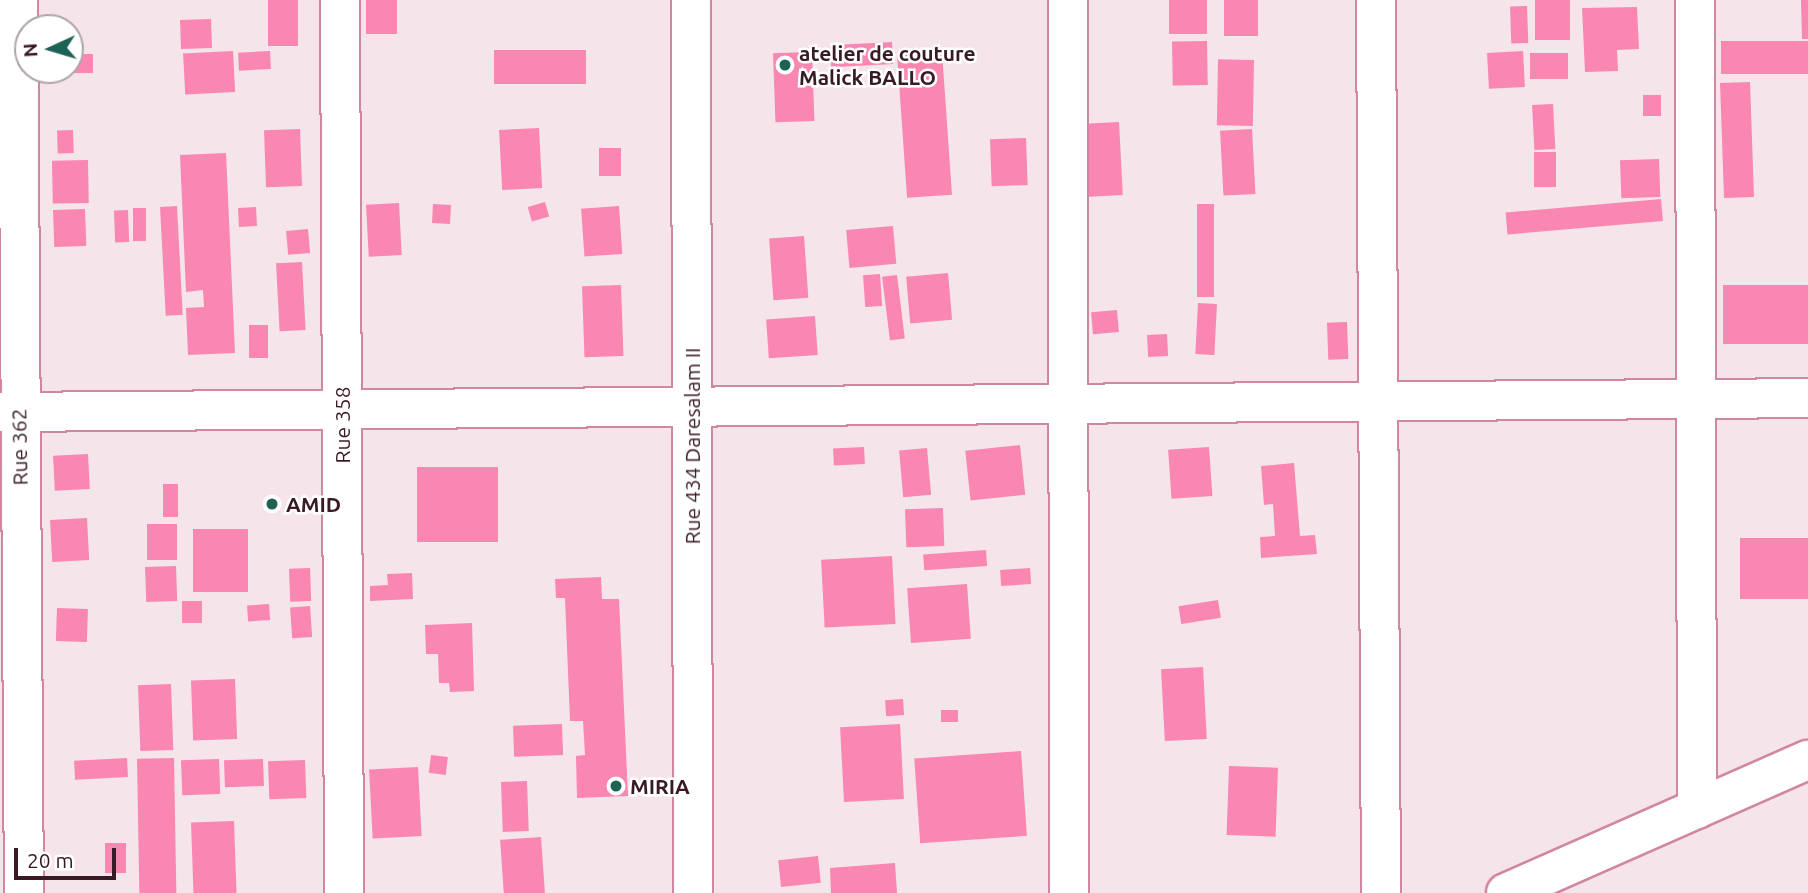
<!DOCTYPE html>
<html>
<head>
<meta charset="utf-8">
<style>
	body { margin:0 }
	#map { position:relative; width:1808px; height:893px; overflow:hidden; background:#f5e4e9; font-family:Ubuntu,sans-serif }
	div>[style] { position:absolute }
	.building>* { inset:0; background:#f987b2; transform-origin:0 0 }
	.roads { filter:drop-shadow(2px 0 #d187a1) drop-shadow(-2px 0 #d187a1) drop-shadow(0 2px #d187a1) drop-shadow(0 -2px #d187a1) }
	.minor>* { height:38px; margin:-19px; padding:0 19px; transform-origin:19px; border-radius:19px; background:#fff }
	.primary>* { height:38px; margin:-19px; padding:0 19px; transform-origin:19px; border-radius:19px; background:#fff }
	.dots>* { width:19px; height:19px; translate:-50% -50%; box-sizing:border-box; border:4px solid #fff; border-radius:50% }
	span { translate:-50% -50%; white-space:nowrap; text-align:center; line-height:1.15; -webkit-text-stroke:5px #fff; paint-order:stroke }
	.poi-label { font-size:21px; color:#371a25; font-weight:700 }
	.left { translate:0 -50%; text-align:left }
	.street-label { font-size:21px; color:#371a25 }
	.north { position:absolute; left:14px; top:14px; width:70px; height:70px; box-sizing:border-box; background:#fff; border:2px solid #afa3a8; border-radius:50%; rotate:266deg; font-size:19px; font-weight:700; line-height:28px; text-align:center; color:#371a25 }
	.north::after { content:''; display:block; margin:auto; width:24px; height:32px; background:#1d6254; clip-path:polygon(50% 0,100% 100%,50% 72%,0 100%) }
	.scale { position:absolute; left:14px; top:848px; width:102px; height:32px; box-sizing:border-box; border:4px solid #371a25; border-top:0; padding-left:9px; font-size:21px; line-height:24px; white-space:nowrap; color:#371a25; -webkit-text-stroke:5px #fff; paint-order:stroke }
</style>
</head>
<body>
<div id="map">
	<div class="building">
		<i style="left:268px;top:0;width:30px;height:46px"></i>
		<i style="left:366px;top:0;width:31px;height:34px"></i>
		<i style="left:1169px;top:0;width:38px;height:34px"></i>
		<i style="left:1224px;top:0;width:34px;height:36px"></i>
		<i style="left:1535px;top:0;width:35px;height:40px"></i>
		<i style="clip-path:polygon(1801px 0,1808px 0,1808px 39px,1802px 39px)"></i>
		<i style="left:1527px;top:6px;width:37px;height:17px;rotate:88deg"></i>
		<i style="clip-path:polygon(1637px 7px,1639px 49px,1617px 50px,1618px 71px,1585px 72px,1582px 8px)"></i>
		<i style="left:211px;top:19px;width:29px;height:31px;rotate:88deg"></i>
		<i style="left:1207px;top:41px;width:44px;height:35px;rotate:89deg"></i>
		<i style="left:1808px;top:41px;width:33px;height:87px;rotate:90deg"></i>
		<i style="left:892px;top:42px;width:22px;height:62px;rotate:87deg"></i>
		<i style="left:494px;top:50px;width:92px;height:34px"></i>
		<i style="left:233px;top:51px;width:41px;height:50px;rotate:87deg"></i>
		<i style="left:270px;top:51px;width:18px;height:32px;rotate:87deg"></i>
		<i style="left:1523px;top:51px;width:36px;height:36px;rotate:87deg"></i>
		<i style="left:812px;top:52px;width:69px;height:39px;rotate:88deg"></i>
		<i style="left:942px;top:52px;width:143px;height:45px;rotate:86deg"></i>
		<i style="left:1568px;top:53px;width:26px;height:38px;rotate:90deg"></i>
		<i style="left:70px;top:54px;width:23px;height:19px"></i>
		<i style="left:1254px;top:60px;width:66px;height:36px;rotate:91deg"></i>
		<i style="left:1750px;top:82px;width:115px;height:30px;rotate:88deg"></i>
		<i style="left:1643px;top:95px;width:18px;height:21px"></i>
		<i style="left:1553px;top:104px;width:45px;height:21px;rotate:87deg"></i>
		<i style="left:1119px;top:122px;width:73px;height:34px;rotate:87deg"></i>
		<i style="left:539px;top:128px;width:60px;height:40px;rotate:87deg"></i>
		<i style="left:300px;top:129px;width:57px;height:36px;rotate:88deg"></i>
		<i style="left:1252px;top:129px;width:65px;height:32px;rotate:87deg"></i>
		<i style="left:73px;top:130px;width:23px;height:16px;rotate:88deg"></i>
		<i style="left:1026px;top:138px;width:47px;height:36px;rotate:88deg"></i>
		<i style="left:599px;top:148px;width:22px;height:28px"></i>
		<i style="left:1556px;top:152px;width:35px;height:22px;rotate:90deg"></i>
		<i style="clip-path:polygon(226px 153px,235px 353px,188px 355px,186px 308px,204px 307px,203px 290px,186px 292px,180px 155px)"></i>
		<i style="left:1659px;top:159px;width:38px;height:39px;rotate:88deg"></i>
		<i style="left:88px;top:160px;width:43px;height:36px;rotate:89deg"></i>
		<i style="left:1661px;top:199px;width:22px;height:156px;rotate:85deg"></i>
		<i style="left:545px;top:202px;width:15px;height:18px;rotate:74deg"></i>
		<i style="left:399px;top:203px;width:52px;height:33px;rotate:87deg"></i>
		<i style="left:433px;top:204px;width:18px;height:19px;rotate:3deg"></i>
		<i style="left:1197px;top:204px;width:17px;height:93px"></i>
		<i style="left:177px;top:206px;width:109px;height:17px;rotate:87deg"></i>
		<i style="left:619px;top:206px;width:48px;height:38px;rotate:86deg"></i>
		<i style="left:256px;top:207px;width:19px;height:18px;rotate:87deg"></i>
		<i style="left:133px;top:208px;width:13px;height:33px"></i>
		<i style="left:85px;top:209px;width:37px;height:32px;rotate:88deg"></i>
		<i style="left:128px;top:210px;width:32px;height:14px;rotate:88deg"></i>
		<i style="left:893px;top:226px;width:38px;height:47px;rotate:85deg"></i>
		<i style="left:308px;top:229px;width:24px;height:22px;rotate:85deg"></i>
		<i style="left:804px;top:236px;width:62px;height:35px;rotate:86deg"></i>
		<i style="left:302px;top:262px;width:68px;height:26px;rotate:87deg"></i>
		<i style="left:948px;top:273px;width:47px;height:42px;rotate:85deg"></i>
		<i style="left:880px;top:274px;width:32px;height:17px;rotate:86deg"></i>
		<i style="left:897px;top:275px;width:64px;height:15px;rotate:83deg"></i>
		<i style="left:621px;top:285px;width:71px;height:39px;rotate:88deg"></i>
		<i style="left:1808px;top:285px;width:59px;height:85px;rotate:90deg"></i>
		<i style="left:1198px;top:303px;width:19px;height:51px;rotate:3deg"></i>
		<i style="left:1117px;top:310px;width:22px;height:26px;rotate:85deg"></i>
		<i style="left:815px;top:316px;width:39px;height:49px;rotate:86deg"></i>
		<i style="left:1347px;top:322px;width:37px;height:20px;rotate:88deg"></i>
		<i style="left:249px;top:325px;width:19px;height:33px"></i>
		<i style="left:1167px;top:334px;width:22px;height:20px;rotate:87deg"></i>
		<i style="left:1020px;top:445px;width:50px;height:55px;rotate:84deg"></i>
		<i style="left:864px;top:447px;width:17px;height:31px;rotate:87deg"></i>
		<i style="left:1209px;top:447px;width:49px;height:41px;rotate:86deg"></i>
		<i style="left:927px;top:448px;width:47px;height:28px;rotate:85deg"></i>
		<i style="left:88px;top:454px;width:35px;height:35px;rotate:87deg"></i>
		<i style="clip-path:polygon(1294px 463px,1300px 536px,1315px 535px,1317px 554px,1261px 558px,1260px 537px,1275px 536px,1273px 504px,1264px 505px,1261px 466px)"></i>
		<i style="left:417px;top:467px;width:81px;height:75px"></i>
		<i style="left:178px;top:484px;width:33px;height:15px;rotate:90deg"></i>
		<i style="left:943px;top:508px;width:38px;height:38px;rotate:88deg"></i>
		<i style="left:87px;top:518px;width:42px;height:37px;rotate:87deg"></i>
		<i style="left:147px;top:524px;width:30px;height:36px"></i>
		<i style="left:193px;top:529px;width:55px;height:63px"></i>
		<i style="left:1808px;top:538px;width:61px;height:68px;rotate:90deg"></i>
		<i style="left:986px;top:550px;width:16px;height:63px;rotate:86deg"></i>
		<i style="left:892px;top:556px;width:68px;height:71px;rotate:87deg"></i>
		<i style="left:176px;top:566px;width:35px;height:31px;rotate:88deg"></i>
		<i style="left:310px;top:568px;width:33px;height:21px;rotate:88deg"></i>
		<i style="left:1030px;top:568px;width:16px;height:30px;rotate:86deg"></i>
		<i style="clip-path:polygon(412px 573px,413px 599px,370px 601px,370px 586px,388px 585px,387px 574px)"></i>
		<i style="clip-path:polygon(601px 577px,602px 599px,619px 599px,628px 796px,577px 798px,576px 756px,585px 755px,583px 721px,570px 721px,565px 598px,556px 598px,555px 579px)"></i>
		<i style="left:967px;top:584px;width:55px;height:60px;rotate:86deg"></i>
		<i style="left:1218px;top:600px;width:18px;height:40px;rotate:81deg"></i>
		<i style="left:202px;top:601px;width:22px;height:20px;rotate:90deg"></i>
		<i style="left:269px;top:604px;width:16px;height:22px;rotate:86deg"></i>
		<i style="left:310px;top:606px;width:31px;height:20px;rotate:86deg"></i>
		<i style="left:57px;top:608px;width:31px;height:33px;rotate:2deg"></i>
		<i style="clip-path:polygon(472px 623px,474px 691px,450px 692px,449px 683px,439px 683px,438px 654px,426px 654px,425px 625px)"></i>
		<i style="left:1203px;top:667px;width:72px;height:42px;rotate:87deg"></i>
		<i style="left:235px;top:679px;width:60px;height:44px;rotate:88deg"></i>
		<i style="left:171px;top:684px;width:66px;height:33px;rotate:88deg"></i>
		<i style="left:903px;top:699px;width:16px;height:18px;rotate:86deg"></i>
		<i style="left:958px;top:710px;width:12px;height:17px;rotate:90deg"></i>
		<i style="left:562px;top:724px;width:31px;height:49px;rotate:88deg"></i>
		<i style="left:900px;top:724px;width:75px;height:60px;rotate:87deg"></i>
		<i style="left:1021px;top:751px;width:85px;height:107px;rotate:86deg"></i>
		<i style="left:431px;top:755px;width:17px;height:18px;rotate:7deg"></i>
		<i style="left:127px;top:758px;width:19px;height:53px;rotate:87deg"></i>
		<i style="left:174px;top:758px;width:135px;height:37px;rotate:89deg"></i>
		<i style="left:219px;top:759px;width:35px;height:38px;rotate:88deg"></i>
		<i style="left:263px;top:759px;width:27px;height:39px;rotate:88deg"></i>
		<i style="left:305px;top:760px;width:38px;height:37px;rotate:88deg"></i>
		<i style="left:1229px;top:766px;width:49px;height:69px;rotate:2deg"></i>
		<i style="left:418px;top:767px;width:69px;height:49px;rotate:87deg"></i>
		<i style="left:527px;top:781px;width:50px;height:26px;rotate:88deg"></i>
		<i style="left:234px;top:821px;width:72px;height:43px;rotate:88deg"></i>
		<i style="left:541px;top:837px;width:56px;height:41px;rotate:86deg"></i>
		<i style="left:105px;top:843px;width:21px;height:30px"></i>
		<i style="left:818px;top:856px;width:27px;height:40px;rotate:84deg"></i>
		<i style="clip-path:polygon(895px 863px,897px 893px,831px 893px,830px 868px)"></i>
	</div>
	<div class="roads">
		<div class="minor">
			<i style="left:18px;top:0;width:893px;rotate:89.62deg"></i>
			<i style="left:340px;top:0;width:893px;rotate:89.74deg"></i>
			<i style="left:691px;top:0;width:893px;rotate:89.87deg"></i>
			<i style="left:1068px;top:0;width:893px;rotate:89.94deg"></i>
			<i style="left:1376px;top:0;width:893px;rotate:89.68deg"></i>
			<i style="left:1695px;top:0;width:809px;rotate:89.86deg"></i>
			<i style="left:0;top:412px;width:1808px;rotate:-0.44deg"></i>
		</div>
		<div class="primary">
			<i style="left:1506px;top:893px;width:330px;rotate:-23.8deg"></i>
		</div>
	</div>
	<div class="dots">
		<i style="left:785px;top:65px;background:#1d6254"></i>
		<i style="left:272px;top:504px;background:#1d6254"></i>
		<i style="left:616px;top:786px;background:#1d6254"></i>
	</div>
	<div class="poi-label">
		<span class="left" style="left:799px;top:65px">atelier de couture<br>Malick BALLO</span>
		<span class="left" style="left:286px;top:504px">AMID</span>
		<span class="left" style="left:630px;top:786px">MIRIA</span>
	</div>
	<div class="street-label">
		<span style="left:342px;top:425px;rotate:-90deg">Rue 358</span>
		<span style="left:692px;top:446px;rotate:-90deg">Rue 434 Daresalam II</span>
		<span style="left:19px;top:447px;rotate:-91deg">Rue 362</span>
	</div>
	<div class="north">N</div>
	<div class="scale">20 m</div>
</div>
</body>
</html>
